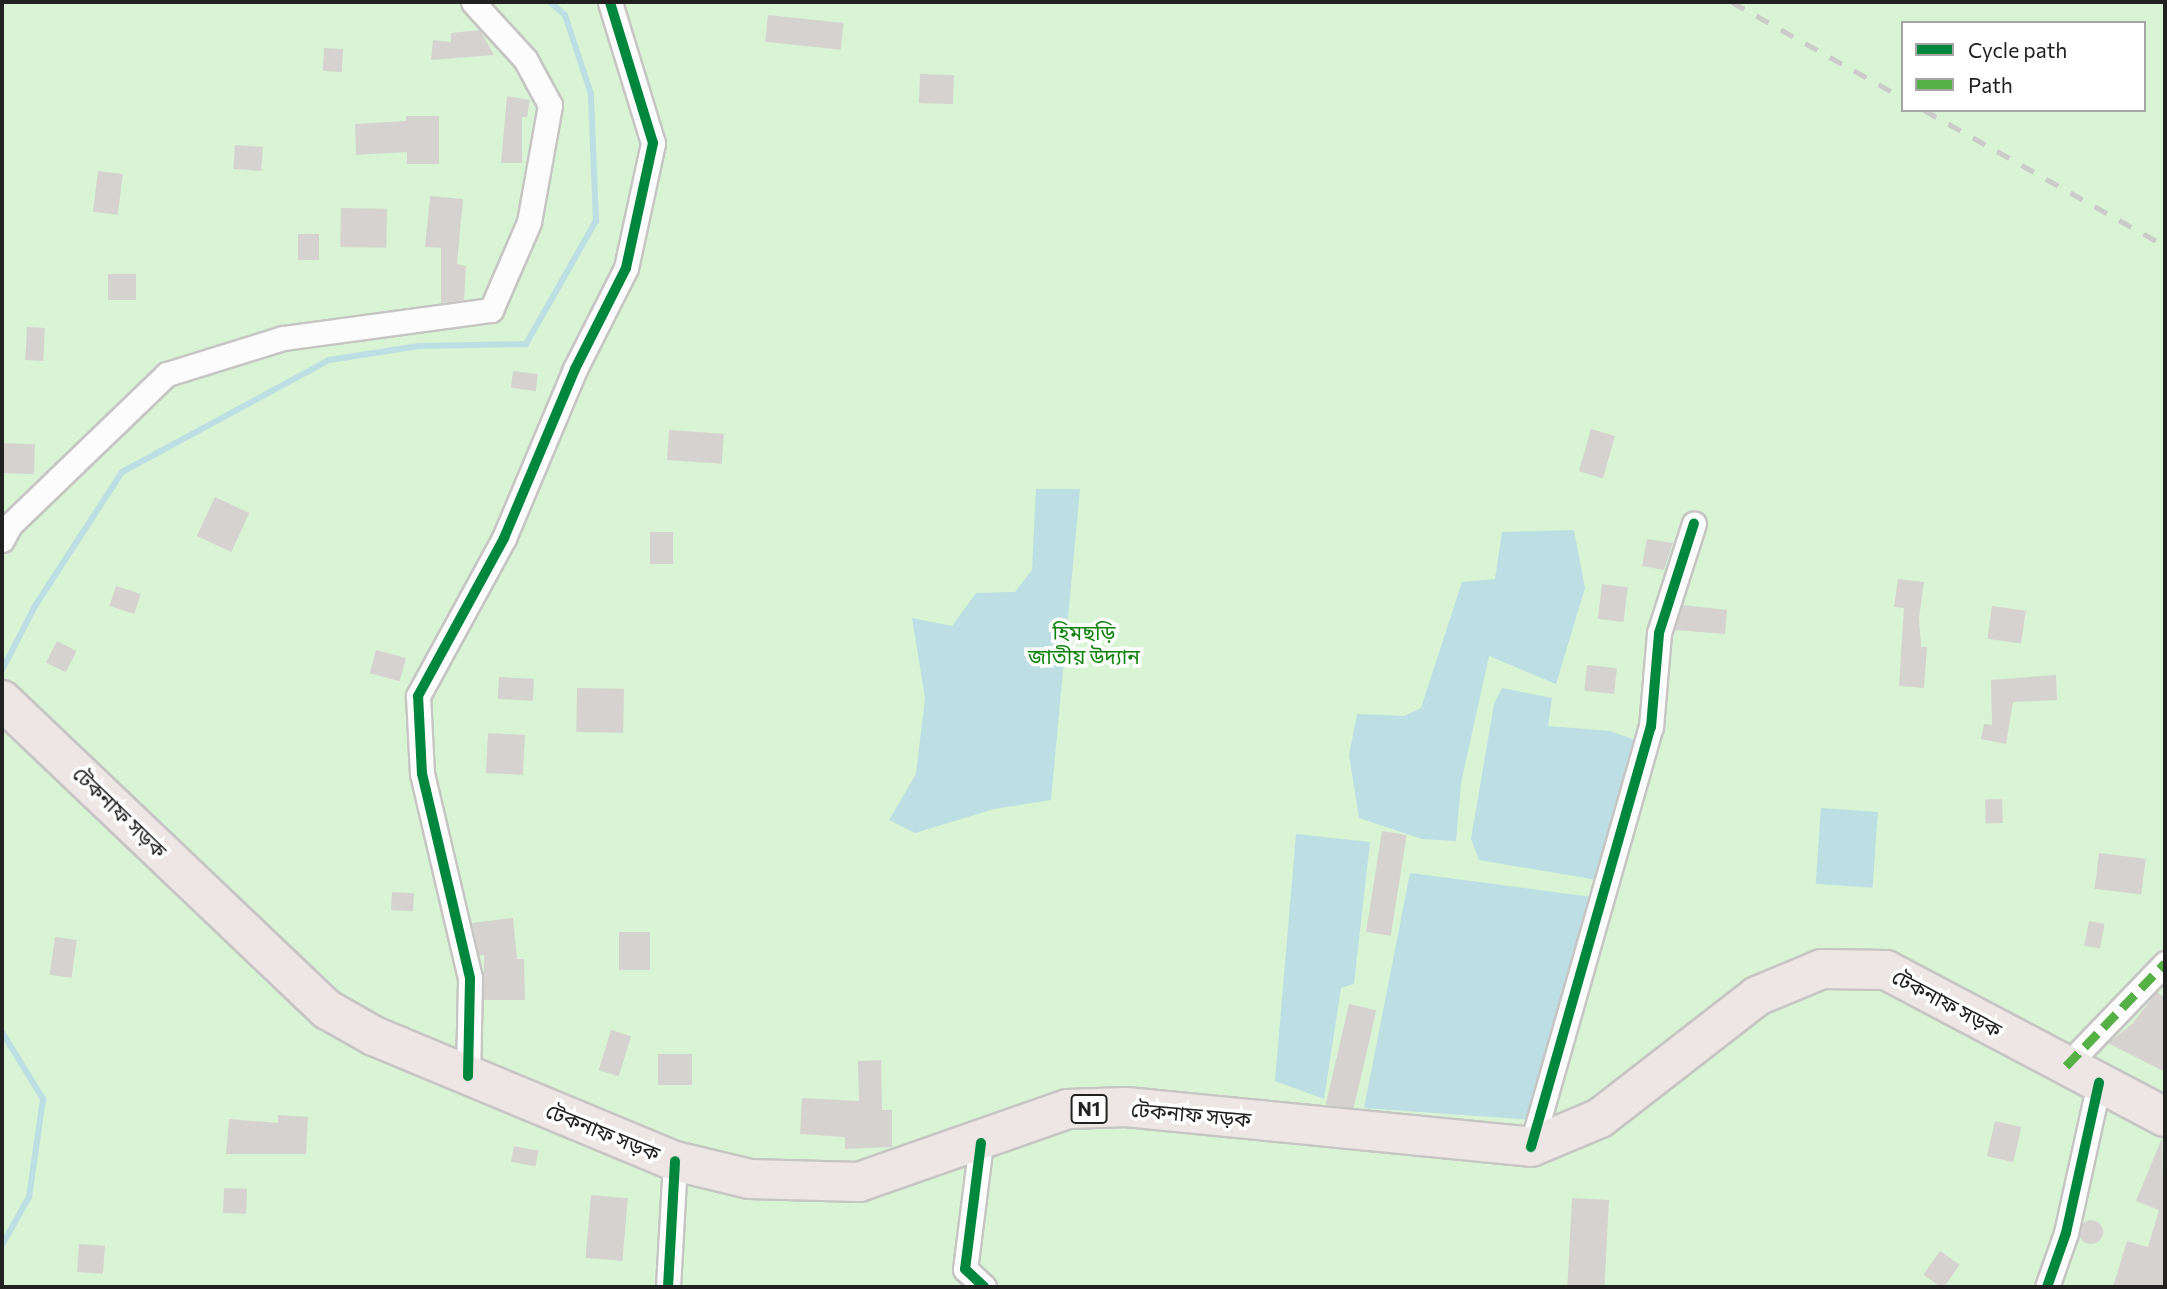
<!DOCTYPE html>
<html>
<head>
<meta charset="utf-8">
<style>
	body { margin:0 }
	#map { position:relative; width:2167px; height:1289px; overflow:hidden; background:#efece9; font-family:Commissioner,"Noto Sans Bengali",sans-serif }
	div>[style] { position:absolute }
	.park>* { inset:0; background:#d8f4d5 }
	.water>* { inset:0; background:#bddee2; transform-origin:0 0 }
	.stream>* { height:6px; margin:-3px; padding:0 3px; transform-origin:3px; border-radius:3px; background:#bddee2 }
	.building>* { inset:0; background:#d6d2d0; transform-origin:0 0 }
	.round { border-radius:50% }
	.roads { filter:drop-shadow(2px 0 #c6c5c4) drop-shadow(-2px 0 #c6c5c4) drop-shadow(0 2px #c6c5c4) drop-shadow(0 -2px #c6c5c4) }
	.minor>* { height:23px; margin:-11.5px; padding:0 11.5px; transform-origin:11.5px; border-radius:11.5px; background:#fdfcfc }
	.trunk>* { height:38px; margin:-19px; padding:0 19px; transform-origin:19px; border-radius:19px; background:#eee6e4 }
	.rail>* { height:5px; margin-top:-2.5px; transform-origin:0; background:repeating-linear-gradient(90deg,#cbcbca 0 14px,transparent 0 28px) }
	.quiet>* { height:9px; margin-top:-4.5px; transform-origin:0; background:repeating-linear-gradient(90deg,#55b145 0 18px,transparent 0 27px) }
	.cycleway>* { height:10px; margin:-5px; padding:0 5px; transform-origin:5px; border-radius:5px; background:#00873e }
	span { translate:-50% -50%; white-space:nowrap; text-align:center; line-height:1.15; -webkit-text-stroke:7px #fff; paint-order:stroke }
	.shield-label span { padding:2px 5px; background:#fff; border:2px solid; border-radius:5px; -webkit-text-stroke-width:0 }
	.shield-label { font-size:19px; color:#212121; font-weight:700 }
	.park-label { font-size:21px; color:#0d830b }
	.street-label { font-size:21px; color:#212121 }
	.frame { position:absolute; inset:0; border:4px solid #212121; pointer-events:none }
	.legend { position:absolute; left:1901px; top:21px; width:245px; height:91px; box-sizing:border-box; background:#fff; border:2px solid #a6a6a6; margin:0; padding:9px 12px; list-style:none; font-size:21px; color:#212121 }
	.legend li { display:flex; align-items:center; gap:14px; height:35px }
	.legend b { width:35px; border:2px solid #a6a6a6 }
</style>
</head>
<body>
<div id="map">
	<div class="park">
		<i style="clip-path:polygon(evenodd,2px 2px,2165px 2px,2165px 1287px,2px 1287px,2px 2px,1903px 23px,2144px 23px,2144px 110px,1903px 110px,1903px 23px)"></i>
	</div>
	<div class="water">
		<i style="clip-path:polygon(1036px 489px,1080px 489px,1051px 800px,994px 809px,915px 833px,889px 820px,916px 774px,925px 698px,912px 618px,952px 626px,976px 593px,1015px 592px,1032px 570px)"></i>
		<i style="clip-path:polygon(1574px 530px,1585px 588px,1556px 684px,1489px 656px,1461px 783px,1456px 841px,1422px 839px,1359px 818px,1349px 755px,1357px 714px,1404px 716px,1421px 708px,1462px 582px,1495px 579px,1502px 532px)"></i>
		<i style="clip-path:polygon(1502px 688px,1552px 698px,1548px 726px,1610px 731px,1635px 740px,1603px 881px,1479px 860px,1471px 839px,1494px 704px)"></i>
		<i style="left:1821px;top:808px;width:57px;height:76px;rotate:4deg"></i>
		<i style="clip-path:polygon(1296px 834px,1370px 842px,1354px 984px,1341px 988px,1324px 1099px,1275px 1081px)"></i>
		<i style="clip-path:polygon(1410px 873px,1592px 897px,1533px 1120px,1364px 1108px)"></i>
	</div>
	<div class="stream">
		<i style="left:2px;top:670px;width:72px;rotate:-62.7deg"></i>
		<i style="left:35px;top:606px;width:160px;rotate:-57deg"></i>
		<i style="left:122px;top:472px;width:235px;rotate:-28.4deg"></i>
		<i style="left:329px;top:360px;width:91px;rotate:-8.8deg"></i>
		<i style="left:419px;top:346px;width:107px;rotate:-1.1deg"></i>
		<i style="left:526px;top:344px;width:142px;rotate:-60.4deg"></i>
		<i style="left:596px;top:221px;width:127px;rotate:-92.3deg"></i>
		<i style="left:591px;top:94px;width:83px;rotate:-108.2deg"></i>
		<i style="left:565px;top:15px;width:20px;rotate:-139deg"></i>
		<i style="left:2px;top:1032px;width:79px;rotate:58.5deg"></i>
		<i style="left:43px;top:1099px;width:99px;rotate:98.1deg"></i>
		<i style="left:29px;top:1197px;width:55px;rotate:119.4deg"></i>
	</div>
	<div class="building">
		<i style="left:768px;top:15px;width:76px;height:27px;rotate:6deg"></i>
		<i style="clip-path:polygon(480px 30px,494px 55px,431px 60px,433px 40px,451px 42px,451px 33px)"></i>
		<i style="left:324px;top:48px;width:19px;height:23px;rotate:3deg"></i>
		<i style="left:920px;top:74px;width:34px;height:29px;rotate:2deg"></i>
		<i style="clip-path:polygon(507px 96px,530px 100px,527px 117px,522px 117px,522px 163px,501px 163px)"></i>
		<i style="clip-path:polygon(406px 116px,439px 116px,439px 164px,407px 164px,407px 152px,356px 155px,355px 124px,406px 121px)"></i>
		<i style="left:235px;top:145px;width:28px;height:24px;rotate:4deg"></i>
		<i style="left:98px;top:171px;width:25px;height:41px;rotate:7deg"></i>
		<i style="clip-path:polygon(430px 196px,463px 199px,457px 264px,466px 266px,464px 300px,441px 303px,441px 248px,425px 247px)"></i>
		<i style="left:341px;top:208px;width:46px;height:39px;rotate:1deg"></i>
		<i style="left:298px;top:234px;width:21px;height:26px"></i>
		<i style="left:108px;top:274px;width:28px;height:26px"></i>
		<i style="left:27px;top:327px;width:18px;height:33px;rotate:3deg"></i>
		<i style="left:513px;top:371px;width:25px;height:17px;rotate:7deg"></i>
		<i style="left:1591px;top:429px;width:25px;height:44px;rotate:16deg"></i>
		<i style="left:669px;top:430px;width:55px;height:30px;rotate:4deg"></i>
		<i style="left:2px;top:443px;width:33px;height:30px;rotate:2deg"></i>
		<i style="left:215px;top:497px;width:38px;height:43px;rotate:25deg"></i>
		<i style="left:650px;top:532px;width:23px;height:32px"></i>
		<i style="clip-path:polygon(1647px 539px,1673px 543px,1664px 570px,1642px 566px)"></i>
		<i style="clip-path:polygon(1898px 579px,1924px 582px,1919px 618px,1921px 647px,1927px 647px,1924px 688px,1899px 686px,1904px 608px,1894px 607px)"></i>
		<i style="left:1602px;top:584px;width:26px;height:35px;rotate:7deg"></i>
		<i style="left:116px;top:586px;width:26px;height:21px;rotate:18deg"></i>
		<i style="clip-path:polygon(1683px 605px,1727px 610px,1725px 634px,1675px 630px)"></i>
		<i style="left:1992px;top:606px;width:34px;height:33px;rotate:8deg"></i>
		<i style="left:57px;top:641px;width:22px;height:24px;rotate:27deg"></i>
		<i style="left:376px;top:650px;width:31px;height:24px;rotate:15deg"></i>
		<i style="left:1587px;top:665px;width:30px;height:26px;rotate:6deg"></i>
		<i style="clip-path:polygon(2056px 675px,2057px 700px,2013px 702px,2006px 744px,1981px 739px,1984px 724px,1992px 725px,1991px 680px)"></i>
		<i style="left:499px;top:677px;width:35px;height:22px;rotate:3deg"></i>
		<i style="left:577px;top:688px;width:47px;height:44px;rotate:1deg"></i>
		<i style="left:488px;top:733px;width:37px;height:40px;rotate:3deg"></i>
		<i style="left:2002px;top:799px;width:24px;height:17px;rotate:88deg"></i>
		<i style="left:1382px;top:831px;width:25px;height:102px;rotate:9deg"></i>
		<i style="left:2099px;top:853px;width:47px;height:36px;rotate:7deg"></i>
		<i style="left:392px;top:892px;width:22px;height:18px;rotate:3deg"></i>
		<i style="clip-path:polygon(513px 918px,517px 959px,524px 959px,525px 1000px,484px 1000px,484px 955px,479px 955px,472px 923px)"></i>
		<i style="left:2089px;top:921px;width:16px;height:25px;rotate:11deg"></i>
		<i style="left:619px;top:932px;width:31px;height:38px"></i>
		<i style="left:55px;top:937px;width:22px;height:38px;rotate:8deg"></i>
		<i style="clip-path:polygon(2157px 992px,2165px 998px,2165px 1072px,2108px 1043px,2132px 1024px)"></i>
		<i style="left:1349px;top:1004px;width:28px;height:103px;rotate:13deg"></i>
		<i style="left:611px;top:1030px;width:21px;height:42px;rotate:17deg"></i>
		<i style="left:658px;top:1054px;width:34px;height:31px"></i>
		<i style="clip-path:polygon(881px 1060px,882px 1110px,892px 1110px,892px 1147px,845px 1149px,845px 1137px,800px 1134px,802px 1098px,859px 1101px,858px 1061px)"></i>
		<i style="clip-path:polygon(278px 1115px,308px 1117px,306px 1154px,226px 1154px,229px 1119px,278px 1123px)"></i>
		<i style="left:1995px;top:1121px;width:27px;height:36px;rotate:13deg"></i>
		<i style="clip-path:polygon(2162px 1138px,2165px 1287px,2113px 1287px,2127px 1241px,2148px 1247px,2159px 1210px,2136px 1201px)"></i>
		<i style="left:514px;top:1146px;width:25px;height:16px;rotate:11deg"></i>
		<i style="left:224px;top:1188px;width:23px;height:25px;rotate:2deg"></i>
		<i style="left:591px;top:1195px;width:37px;height:63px;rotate:5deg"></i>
		<i style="left:1572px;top:1198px;width:37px;height:89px;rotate:3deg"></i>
		<i class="round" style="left:2079px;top:1220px;width:24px;height:24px"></i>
		<i style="left:79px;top:1244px;width:26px;height:28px;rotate:4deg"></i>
		<i style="left:1940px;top:1251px;width:24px;height:29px;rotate:35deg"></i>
	</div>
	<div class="roads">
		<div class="minor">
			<i style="left:2px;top:540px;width:17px;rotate:-62deg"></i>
			<i style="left:10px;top:525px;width:218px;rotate:-43.9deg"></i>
			<i style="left:167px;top:374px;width:121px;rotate:-17.2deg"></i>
			<i style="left:283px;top:338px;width:210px;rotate:-7.7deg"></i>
			<i style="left:491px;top:310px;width:96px;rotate:-66.6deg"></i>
			<i style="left:529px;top:222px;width:119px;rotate:-79.8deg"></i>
			<i style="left:550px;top:105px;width:52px;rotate:-118.5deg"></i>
			<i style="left:525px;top:59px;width:77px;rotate:-132.4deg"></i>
			<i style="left:2066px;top:1066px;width:143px;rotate:-46.1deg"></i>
			<i style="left:468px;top:1076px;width:98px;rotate:-88.8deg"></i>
			<i style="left:470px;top:978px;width:210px;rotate:-103.2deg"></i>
			<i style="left:422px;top:774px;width:78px;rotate:-92.9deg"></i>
			<i style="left:418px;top:696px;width:180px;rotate:-61.4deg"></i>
			<i style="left:504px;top:538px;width:183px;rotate:-67.2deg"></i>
			<i style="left:575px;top:369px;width:113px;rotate:-63.2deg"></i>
			<i style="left:626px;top:268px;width:128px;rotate:-77.8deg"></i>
			<i style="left:653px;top:143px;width:147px;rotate:-107deg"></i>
			<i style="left:981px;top:1143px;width:127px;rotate:97.2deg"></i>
			<i style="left:965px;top:1269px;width:26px;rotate:43deg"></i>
			<i style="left:1531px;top:1147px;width:437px;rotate:-74.1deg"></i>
			<i style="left:1651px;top:727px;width:94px;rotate:-85.1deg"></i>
			<i style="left:1659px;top:633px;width:115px;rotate:-72.3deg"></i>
			<i style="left:668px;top:1287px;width:126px;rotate:-86.8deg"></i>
			<i style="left:2047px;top:1287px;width:57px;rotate:-70.6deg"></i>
			<i style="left:2066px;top:1233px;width:154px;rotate:-77.6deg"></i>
		</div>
		<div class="trunk">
			<i style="left:2px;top:700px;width:450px;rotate:43.6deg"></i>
			<i style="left:328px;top:1010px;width:53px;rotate:29.5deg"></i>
			<i style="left:374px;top:1036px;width:326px;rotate:22.6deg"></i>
			<i style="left:675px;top:1161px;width:77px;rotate:13.5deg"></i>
			<i style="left:750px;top:1179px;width:109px;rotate:1.6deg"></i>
			<i style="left:859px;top:1182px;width:221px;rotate:-19.3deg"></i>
			<i style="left:1068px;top:1109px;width:58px;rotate:-2deg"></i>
			<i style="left:1126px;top:1107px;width:407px;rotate:5.6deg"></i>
			<i style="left:1531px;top:1147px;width:75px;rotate:-22.8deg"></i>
			<i style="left:1600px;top:1118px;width:199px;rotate:-37.8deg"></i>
			<i style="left:1757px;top:996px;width:70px;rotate:-22.6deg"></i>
			<i style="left:1822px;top:969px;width:64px;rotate:0.9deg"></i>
			<i style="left:1886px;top:970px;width:315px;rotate:27.8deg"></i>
		</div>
	</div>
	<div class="rail">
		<i style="left:1732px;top:2px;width:196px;rotate:29.3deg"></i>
		<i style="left:1924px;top:110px;width:277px;rotate:29.4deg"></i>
	</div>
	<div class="quiet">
		<i style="left:2066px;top:1066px;width:143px;rotate:-46.1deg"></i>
	</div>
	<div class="cycleway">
		<i style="left:468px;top:1076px;width:98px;rotate:-88.8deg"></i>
		<i style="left:470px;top:978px;width:210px;rotate:-103.2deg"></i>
		<i style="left:422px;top:774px;width:78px;rotate:-92.9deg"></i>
		<i style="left:418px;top:696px;width:180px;rotate:-61.4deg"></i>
		<i style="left:504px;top:538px;width:183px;rotate:-67.2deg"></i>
		<i style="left:575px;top:369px;width:113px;rotate:-63.2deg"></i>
		<i style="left:626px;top:268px;width:128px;rotate:-77.8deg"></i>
		<i style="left:653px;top:143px;width:147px;rotate:-107deg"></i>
		<i style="left:981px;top:1143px;width:127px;rotate:97.2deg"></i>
		<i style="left:965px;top:1269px;width:26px;rotate:43deg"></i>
		<i style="left:1531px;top:1147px;width:437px;rotate:-74.1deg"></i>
		<i style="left:1651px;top:727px;width:94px;rotate:-85.1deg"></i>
		<i style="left:1659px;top:633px;width:115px;rotate:-72.3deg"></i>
		<i style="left:668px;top:1287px;width:126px;rotate:-86.8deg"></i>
		<i style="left:2047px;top:1287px;width:57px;rotate:-70.6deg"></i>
		<i style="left:2066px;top:1233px;width:154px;rotate:-77.6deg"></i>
	</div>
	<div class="shield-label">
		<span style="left:1089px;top:1109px">N1</span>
	</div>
	<div class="park-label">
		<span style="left:1084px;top:644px">হিমছড়ি<br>জাতীয় উদ্যান</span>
	</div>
	<div class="street-label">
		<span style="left:120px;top:812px;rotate:44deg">টেকনাফ সড়ক</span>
		<span style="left:1947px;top:1003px;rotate:28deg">টেকনাফ সড়ক</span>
		<span style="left:1191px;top:1114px;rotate:5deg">টেকনাফ সড়ক</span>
		<span style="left:603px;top:1132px;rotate:22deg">টেকনাফ সড়ক</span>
	</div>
	<div class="frame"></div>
	<ul class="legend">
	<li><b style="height:9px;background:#00873e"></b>Cycle path</li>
	<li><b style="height:9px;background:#55b145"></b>Path</li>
	</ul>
</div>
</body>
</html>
